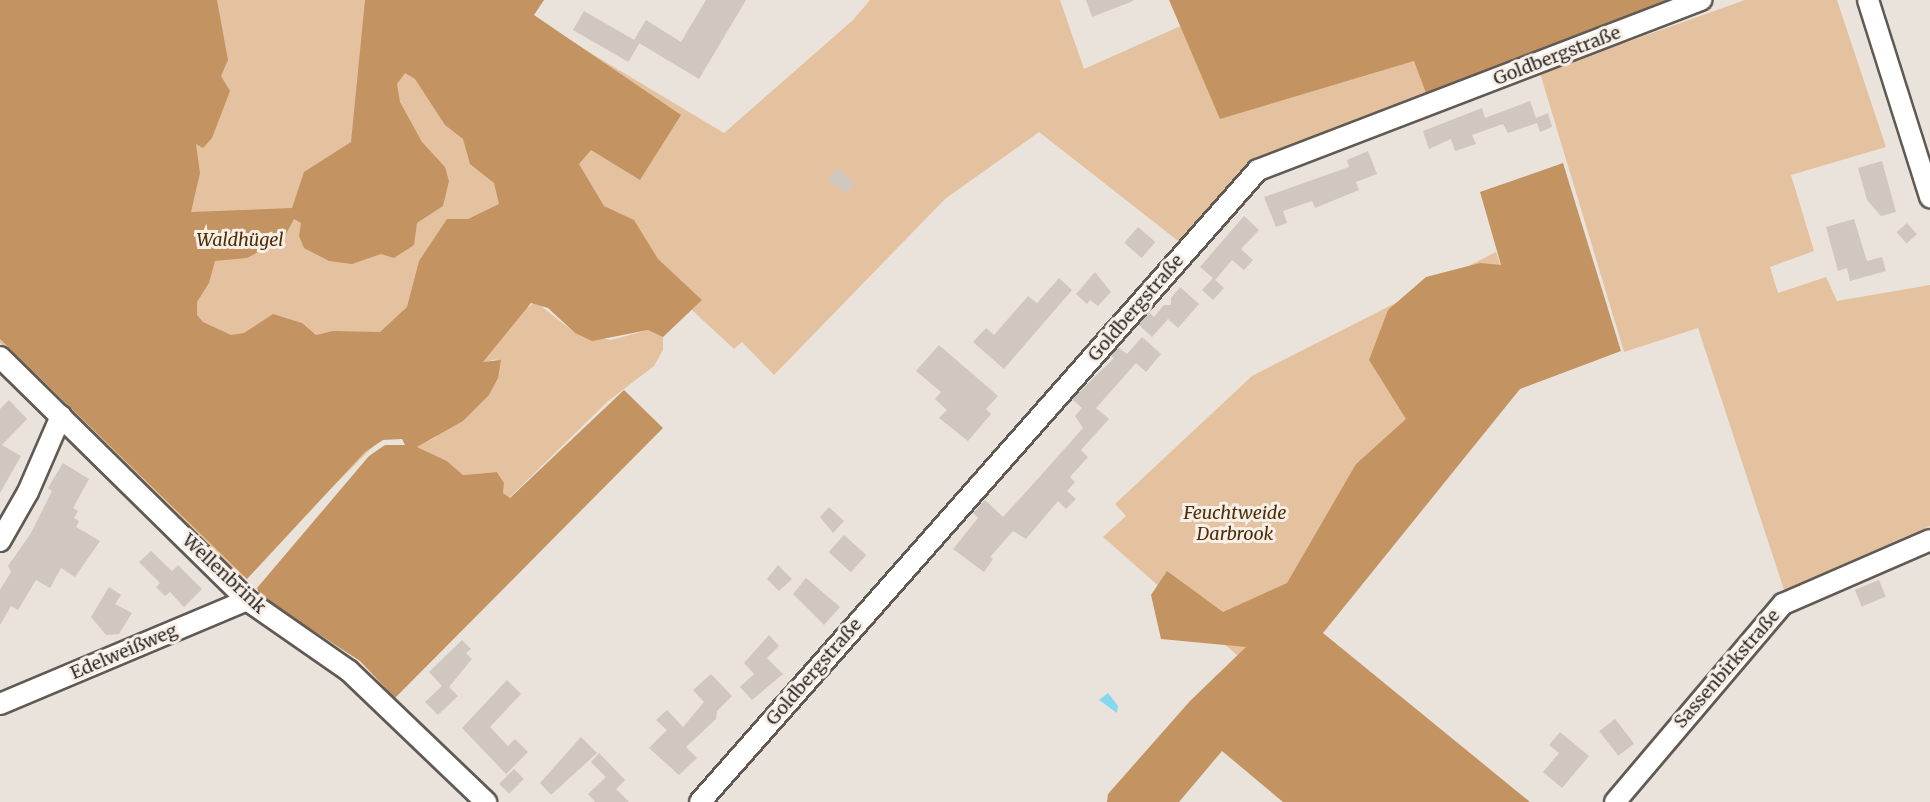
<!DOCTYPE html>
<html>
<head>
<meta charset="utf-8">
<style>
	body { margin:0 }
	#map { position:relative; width:1930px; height:802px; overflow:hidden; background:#eae3db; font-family:Merriweather,serif }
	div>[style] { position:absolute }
	.green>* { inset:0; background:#e5c29f }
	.forest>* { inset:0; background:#c39462 }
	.water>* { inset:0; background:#86d8ef }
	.building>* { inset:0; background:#cfc7c0; transform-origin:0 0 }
	.roads { filter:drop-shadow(2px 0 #615a53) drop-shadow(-2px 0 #615a53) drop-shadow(0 2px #615a53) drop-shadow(0 -2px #615a53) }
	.minor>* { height:20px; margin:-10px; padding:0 10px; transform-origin:10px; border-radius:10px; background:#fff }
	span { translate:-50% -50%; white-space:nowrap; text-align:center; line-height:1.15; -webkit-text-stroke:6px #f8f0e8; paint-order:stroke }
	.street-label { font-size:18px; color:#2e2b28 }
	.park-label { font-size:18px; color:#4e2e04; font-style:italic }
</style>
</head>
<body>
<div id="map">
	<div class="green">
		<i style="clip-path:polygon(0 0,502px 0,724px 133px,853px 20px,870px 0,1060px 0,1084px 69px,1239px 0,1686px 0,1250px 162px,1182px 244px,1039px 132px,945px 199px,774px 375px,742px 342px,734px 349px,598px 223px,242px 577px,0 343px)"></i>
		<i style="clip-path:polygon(1745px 0,1837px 0,1886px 147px,1791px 175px,1814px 251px,1770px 267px,1778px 293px,1826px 277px,1837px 301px,1930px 285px,1930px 526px,1784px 590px,1698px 328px,1624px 352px,1540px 73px)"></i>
		<i style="clip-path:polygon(1496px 252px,1521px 327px,1426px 454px,1246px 663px,1103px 537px,1126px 516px,1115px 504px,1252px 376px)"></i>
		<i style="clip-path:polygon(536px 302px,575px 333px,611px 340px,648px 330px,657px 331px,663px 337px,663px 350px,654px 366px,607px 402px,509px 498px,503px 493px,504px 483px,497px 472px,463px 475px,447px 461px,416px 447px,436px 437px,497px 359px,482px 363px,492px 348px,520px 312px)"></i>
	</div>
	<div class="forest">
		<i style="clip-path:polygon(evenodd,0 0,217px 0,228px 60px,221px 76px,230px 91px,212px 138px,203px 148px,196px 144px,200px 173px,191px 212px,292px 208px,304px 172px,351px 142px,365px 0,544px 0,534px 15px,681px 115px,640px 180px,591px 150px,579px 164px,604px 206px,634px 220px,658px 259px,702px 300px,663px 337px,648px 330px,592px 341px,575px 333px,548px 308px,531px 303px,483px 362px,501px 360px,498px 378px,489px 395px,463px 421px,417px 447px,447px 461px,463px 475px,497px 472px,504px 483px,503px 493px,510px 498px,624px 390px,663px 428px,395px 698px,360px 661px,260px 596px,257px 588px,369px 456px,385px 445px,405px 445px,402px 439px,383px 440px,365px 452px,247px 579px,0 339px,0 0,405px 73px,415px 79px,445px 125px,463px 139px,470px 164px,494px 183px,499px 204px,468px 219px,447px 219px,419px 261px,407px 307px,380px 332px,333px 331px,316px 335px,302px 323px,273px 314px,244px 333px,231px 335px,203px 322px,197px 315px,197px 302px,209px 283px,215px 261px,247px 258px,284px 238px,294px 219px,301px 223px,299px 236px,304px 248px,329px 261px,352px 264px,381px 254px,394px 258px,414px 245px,417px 223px,443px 206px,449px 181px,445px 167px,422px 142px,400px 102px,397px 84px,405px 73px)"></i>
		<i style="clip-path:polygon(1169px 0,1667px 0,1426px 93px,1414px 61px,1220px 119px)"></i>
		<i style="clip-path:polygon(1563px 163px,1621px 351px,1520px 389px,1323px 633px,1530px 802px,1283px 802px,1222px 751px,1179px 802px,1107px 802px,1108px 794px,1190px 701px,1246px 647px,1161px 639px,1151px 595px,1167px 571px,1223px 612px,1287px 583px,1356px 464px,1406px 419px,1369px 360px,1388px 310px,1426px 277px,1480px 263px,1501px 265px,1480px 192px)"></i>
	</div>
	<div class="water">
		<i style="clip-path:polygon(1108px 693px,1118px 706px,1117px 713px,1099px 700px)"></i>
	</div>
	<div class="building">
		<i style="clip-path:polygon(706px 0,746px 0,699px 79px,634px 40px,646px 20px,681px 42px)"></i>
		<i style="clip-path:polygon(1086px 0,1133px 0,1133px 1px,1092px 17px)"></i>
		<i style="left:584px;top:11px;width:64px;height:22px;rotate:30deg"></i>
		<i style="clip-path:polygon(1530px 101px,1536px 118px,1548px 113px,1552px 127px,1540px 132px,1537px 123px,1508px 133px,1503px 124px,1472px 135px,1476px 144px,1455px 151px,1451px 139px,1429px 149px,1423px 131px,1482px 108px,1485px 118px)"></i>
		<i style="clip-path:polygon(1368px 151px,1377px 174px,1356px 182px,1359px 190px,1315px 208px,1312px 201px,1283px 211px,1287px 223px,1276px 227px,1264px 197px,1349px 167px,1347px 160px)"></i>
		<i style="clip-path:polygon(1882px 161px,1896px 212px,1881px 216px,1867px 200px,1858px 168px)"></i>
		<i style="left:837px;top:168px;width:23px;height:14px;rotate:40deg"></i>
		<i style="clip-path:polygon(1244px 216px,1259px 230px,1241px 249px,1253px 260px,1244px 270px,1232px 260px,1215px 280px,1224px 288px,1213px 300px,1202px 290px,1213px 278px,1200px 267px)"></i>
		<i style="clip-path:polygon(1854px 219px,1867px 261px,1882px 257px,1886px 271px,1850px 281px,1847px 268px,1838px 271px,1826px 227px)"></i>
		<i style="left:1907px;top:223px;width:15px;height:14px;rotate:48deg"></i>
		<i style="left:1138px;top:227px;width:23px;height:21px;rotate:41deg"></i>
		<i style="clip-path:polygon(1095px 272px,1111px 292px,1098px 306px,1090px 300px,1087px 304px,1076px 294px)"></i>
		<i style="clip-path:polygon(1059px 278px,1072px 290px,1004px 369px,973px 342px,986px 328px,994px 335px,1028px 296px,1037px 303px)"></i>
		<i style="clip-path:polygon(1180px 287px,1199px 304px,1178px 328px,1168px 319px,1152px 337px,1138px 324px,1149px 312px,1154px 317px,1164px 305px,1171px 305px,1171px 298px)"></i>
		<i style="clip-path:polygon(1142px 337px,1161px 354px,1146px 372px,1136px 363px,1096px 408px,1109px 419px,1081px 450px,1088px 457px,1070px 477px,1075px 482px,1067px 491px,1076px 499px,1066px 509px,1058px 501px,1026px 539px,1013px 531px,990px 557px,993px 559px,984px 572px,953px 549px,978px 518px,973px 513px,985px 500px,1003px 517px,1035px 482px,1083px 428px,1075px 416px,1082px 408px,1072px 399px,1114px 358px,1110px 355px,1118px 347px,1127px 354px)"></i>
		<i style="clip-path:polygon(939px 345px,998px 396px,986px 409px,991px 414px,968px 441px,939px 418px,947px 410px,935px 399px,941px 392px,916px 371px)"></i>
		<i style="clip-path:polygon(9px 400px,27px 419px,2px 445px,21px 456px,0 493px,0 409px)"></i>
		<i style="clip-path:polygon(63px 463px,89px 479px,73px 508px,78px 511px,74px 518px,79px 521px,76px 527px,100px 541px,75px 577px,61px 568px,50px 588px,36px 580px,18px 610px,11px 606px,0 625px,0 590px,11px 572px,8px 566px,31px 533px,52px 491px,48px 488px)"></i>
		<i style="clip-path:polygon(829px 507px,844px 521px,833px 533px,820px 517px)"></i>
		<i style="left:844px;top:535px;width:30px;height:23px;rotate:42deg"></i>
		<i style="clip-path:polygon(151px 551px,172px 571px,178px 565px,202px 589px,184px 607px,170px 592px,165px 596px,156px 587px,160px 583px,139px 562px)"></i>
		<i style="clip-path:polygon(778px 565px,792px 579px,779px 591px,767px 579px)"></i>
		<i style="clip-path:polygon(806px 578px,840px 607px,824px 625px,793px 594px)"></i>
		<i style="left:1879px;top:580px;width:18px;height:26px;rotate:68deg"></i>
		<i style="clip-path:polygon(109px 587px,121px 595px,115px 604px,132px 613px,119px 634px,106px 635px,91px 617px)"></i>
		<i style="clip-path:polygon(769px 635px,779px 646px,767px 658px,783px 674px,752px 700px,740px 687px,754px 674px,744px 663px)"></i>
		<i style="clip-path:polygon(462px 640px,471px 649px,466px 653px,472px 659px,449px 687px,458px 696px,438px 715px,425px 702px,442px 686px,429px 672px)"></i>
		<i style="clip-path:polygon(711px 674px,732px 696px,717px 711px,716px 719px,686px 747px,697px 758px,679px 775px,649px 748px,667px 730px,656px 720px,667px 710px,683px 727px,704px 702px,693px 690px)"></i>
		<i style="clip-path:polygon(507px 680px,521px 694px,490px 727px,508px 746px,515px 739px,528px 752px,506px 774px,462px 728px)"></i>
		<i style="left:1615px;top:719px;width:31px;height:20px;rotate:52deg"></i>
		<i style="clip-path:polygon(1560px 732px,1589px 756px,1562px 788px,1543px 772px,1559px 753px,1549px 745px)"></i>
		<i style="clip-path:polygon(581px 737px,597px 753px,551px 795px,540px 783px)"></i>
		<i style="clip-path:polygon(599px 753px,625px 780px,616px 789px,629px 802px,595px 802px,588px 794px,606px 777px,591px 762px)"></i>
		<i style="left:514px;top:769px;width:14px;height:21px;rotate:45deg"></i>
	</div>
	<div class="roads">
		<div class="minor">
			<i style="left:1868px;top:0;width:207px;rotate:72.5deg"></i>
			<i style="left:0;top:357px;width:346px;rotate:44.5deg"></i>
			<i style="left:247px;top:600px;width:124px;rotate:34.8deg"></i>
			<i style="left:349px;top:671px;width:190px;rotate:43.7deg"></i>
			<i style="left:0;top:541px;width:56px;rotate:-60.3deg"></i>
			<i style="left:28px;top:492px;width:83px;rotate:-66.5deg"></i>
			<i style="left:0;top:704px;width:268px;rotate:-22.8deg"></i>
			<i style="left:700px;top:802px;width:843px;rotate:-48.56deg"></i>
			<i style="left:1258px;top:170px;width:475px;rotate:-21deg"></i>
			<i style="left:1615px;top:802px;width:260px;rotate:-49.7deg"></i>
			<i style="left:1783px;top:604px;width:160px;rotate:-23.5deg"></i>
		</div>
	</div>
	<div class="street-label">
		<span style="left:1557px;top:56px;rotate:-21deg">Goldbergstraße</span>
		<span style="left:1136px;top:308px;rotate:-49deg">Goldbergstraße</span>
		<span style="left:224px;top:574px;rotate:43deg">Wellenbrink</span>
		<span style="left:124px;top:652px;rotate:-23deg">Edelweißweg</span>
		<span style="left:1727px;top:669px;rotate:-49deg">Sassenbirkstraße</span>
		<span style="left:814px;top:672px;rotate:-49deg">Goldbergstraße</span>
	</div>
	<div class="park-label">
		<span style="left:240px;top:240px">Waldhügel</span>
		<span style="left:1235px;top:524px">Feuchtweide<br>Darbrook</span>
	</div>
</div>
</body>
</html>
